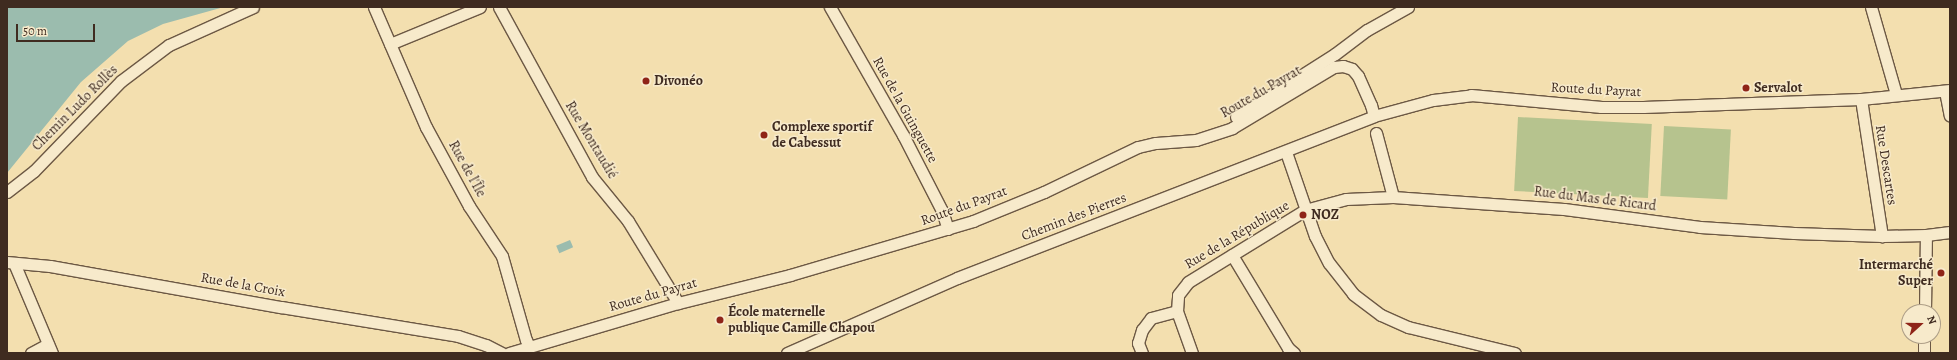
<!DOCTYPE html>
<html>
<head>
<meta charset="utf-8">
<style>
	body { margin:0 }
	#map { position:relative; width:1957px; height:360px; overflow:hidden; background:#f3dfaf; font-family:Alegreya,serif }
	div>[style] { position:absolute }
	.green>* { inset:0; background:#b6c38e; transform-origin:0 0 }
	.water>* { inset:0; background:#9bbcae; transform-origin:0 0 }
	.roads { filter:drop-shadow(1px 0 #6c5844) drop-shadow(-1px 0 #6c5844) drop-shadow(0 1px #6c5844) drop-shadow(0 -1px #6c5844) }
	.minor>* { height:11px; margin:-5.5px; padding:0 5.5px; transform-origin:5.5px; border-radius:5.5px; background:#f7eacb }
	.dots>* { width:11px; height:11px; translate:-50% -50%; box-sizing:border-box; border:2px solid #f7eacb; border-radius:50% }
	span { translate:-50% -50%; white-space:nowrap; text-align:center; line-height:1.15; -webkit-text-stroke:3px #f7eacb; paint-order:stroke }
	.poi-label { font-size:14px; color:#3f2b20; font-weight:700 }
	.left { translate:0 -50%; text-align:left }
	.right { translate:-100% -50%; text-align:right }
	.street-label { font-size:14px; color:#3f2b20 }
	.frame { position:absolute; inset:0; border:8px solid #3f2b20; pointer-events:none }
	.north { position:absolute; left:1901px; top:304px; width:40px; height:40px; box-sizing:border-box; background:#f7eacb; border:1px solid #ad9e87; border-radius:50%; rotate:69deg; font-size:11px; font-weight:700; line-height:16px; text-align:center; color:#3f2b20 }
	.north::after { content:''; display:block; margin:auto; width:14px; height:18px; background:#8f2418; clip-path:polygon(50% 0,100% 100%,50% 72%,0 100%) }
	.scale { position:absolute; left:16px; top:24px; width:79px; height:18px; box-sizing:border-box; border:2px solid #3f2b20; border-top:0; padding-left:5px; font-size:12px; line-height:14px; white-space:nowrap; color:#3f2b20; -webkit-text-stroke:3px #f7eacb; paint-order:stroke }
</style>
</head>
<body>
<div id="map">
	<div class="green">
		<i style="left:1518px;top:117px;width:134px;height:74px;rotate:3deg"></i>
		<i style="left:1664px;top:126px;width:67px;height:70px;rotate:3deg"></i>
	</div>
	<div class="water">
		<i style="clip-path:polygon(7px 7px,224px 7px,163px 24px,128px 41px,81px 82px,7px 173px)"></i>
		<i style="left:570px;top:240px;width:8px;height:15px;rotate:67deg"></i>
	</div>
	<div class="roads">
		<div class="minor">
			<i style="left:374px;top:7px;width:131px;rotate:66.6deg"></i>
			<i style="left:426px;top:127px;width:90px;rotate:61.4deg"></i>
			<i style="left:469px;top:206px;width:60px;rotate:56.6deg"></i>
			<i style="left:502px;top:256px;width:87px;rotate:74.1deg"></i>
			<i style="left:526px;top:340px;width:7px;rotate:63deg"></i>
			<i style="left:499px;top:7px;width:194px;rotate:61.3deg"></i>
			<i style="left:592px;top:177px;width:57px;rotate:50.7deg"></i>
			<i style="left:628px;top:221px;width:96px;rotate:58.6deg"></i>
			<i style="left:830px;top:7px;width:147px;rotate:60.3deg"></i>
			<i style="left:903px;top:135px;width:85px;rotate:62.8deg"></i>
			<i style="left:942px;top:211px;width:19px;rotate:72deg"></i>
			<i style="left:1871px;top:7px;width:91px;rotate:74deg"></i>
			<i style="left:390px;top:44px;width:97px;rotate:-22.3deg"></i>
			<i style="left:1945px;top:91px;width:25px;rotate:79deg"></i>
			<i style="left:1861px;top:99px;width:139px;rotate:81.3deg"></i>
			<i style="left:1236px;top:117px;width:117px;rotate:-32.5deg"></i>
			<i style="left:1335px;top:54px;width:40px;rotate:-37deg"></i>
			<i style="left:1367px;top:30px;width:47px;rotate:-29.3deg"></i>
			<i style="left:1376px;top:133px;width:66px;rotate:75.1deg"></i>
			<i style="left:1286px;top:152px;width:89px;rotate:71deg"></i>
			<i style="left:1315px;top:236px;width:30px;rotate:63deg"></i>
			<i style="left:1329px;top:263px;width:39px;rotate:52deg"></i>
			<i style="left:1353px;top:294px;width:35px;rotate:37deg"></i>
			<i style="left:1381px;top:315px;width:30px;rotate:24deg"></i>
			<i style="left:1408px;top:327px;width:110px;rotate:13.7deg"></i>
			<i style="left:7px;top:192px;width:34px;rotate:-38deg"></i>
			<i style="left:34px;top:171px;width:125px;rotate:-46deg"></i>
			<i style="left:121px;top:81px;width:60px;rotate:-36.9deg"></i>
			<i style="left:169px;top:45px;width:92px;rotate:-24.3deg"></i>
			<i style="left:1232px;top:255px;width:109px;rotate:58.9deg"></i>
			<i style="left:1288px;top:348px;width:8px;rotate:40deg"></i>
			<i style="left:7px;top:262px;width:43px;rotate:5.3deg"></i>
			<i style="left:50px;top:266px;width:235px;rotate:10.1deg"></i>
			<i style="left:281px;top:307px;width:179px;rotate:9.3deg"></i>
			<i style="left:458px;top:336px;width:29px;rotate:18deg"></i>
			<i style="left:486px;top:345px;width:18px;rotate:27deg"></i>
			<i style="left:14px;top:263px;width:98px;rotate:67.1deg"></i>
			<i style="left:1925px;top:312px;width:77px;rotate:-89.3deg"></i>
			<i style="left:31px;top:353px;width:19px;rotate:-28deg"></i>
			<i style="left:509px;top:353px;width:176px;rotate:-16.5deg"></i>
			<i style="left:678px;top:303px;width:115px;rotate:-14deg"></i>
			<i style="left:790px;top:275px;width:191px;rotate:-16.4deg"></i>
			<i style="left:973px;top:221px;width:77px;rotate:-22.2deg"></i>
			<i style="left:1044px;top:192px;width:104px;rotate:-25.6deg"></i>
			<i style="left:1138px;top:147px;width:18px;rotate:-13deg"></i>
			<i style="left:1156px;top:143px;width:40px;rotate:-4.3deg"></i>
			<i style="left:1196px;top:140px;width:38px;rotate:-18deg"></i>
			<i style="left:1232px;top:128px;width:119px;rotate:-30.9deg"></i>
			<i style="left:1334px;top:67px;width:9px;rotate:-6deg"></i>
			<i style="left:1343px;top:66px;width:9px;rotate:18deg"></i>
			<i style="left:1352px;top:69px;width:9px;rotate:49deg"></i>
			<i style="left:1358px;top:76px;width:32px;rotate:66deg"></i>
			<i style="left:1371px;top:105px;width:11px;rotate:75deg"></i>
			<i style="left:787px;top:353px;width:186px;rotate:-23.8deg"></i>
			<i style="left:957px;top:278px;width:447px;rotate:-21.2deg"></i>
			<i style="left:1374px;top:116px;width:61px;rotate:-15.2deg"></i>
			<i style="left:1433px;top:100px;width:38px;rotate:-7deg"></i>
			<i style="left:1471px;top:95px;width:131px;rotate:5.3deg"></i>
			<i style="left:1601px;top:107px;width:42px"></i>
			<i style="left:1643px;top:107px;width:218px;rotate:-2.1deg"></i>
			<i style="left:1861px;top:99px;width:89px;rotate:-5.8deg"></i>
			<i style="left:1142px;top:353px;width:11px;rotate:-112deg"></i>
			<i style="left:1138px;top:343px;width:14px;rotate:-73deg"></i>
			<i style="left:1142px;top:330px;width:15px;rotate:-53deg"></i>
			<i style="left:1151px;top:318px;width:27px;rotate:-15deg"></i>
			<i style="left:1192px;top:353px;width:45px;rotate:-109.7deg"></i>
			<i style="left:1177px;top:311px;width:16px;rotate:-86deg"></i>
			<i style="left:1178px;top:295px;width:16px;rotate:-52deg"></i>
			<i style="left:1188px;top:282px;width:137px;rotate:-31.6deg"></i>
			<i style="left:1305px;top:210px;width:42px;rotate:-15deg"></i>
			<i style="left:1346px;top:199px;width:47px;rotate:-2.4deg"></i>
			<i style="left:1393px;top:197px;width:171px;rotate:4deg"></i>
			<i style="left:1564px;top:209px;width:137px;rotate:7.5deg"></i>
			<i style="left:1700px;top:227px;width:94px;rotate:3.7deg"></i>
			<i style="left:1794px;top:233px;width:88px;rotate:2deg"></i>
			<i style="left:1882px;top:236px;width:44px;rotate:-1.3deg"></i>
			<i style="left:1926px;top:235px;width:24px;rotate:-7deg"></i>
			<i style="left:1924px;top:353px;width:17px;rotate:-90deg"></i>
		</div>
	</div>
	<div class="dots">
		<i style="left:646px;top:81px;background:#8f2418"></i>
		<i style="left:1746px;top:88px;background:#8f2418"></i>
		<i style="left:764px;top:135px;background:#8f2418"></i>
		<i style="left:1303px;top:215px;background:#8f2418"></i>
		<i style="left:1941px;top:273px;background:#8f2418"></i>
		<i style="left:720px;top:320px;background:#8f2418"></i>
	</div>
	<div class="poi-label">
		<span class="left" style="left:654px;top:81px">Divonéo</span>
		<span class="left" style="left:1754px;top:88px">Servalot</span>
		<span class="left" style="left:772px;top:135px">Complexe sportif<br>de Cabessut</span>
		<span class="left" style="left:1311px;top:215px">NOZ</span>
		<span class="right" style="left:1933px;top:273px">Intermarché<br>Super</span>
		<span class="left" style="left:728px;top:320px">École maternelle<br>publique Camille Chapou</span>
	</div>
	<div class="street-label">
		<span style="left:1596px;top:90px;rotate:3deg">Route du Payrat</span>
		<span style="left:1261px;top:92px;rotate:-30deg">Route du Payrat</span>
		<span style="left:75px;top:108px;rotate:-45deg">Chemin Ludo Rollès</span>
		<span style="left:905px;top:110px;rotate:61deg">Rue de la Guinguette</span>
		<span style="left:591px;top:140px;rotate:59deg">Rue Montaudié</span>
		<span style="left:1886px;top:165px;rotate:81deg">Rue Descartes</span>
		<span style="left:467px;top:169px;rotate:61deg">Rue de l'Île</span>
		<span style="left:1595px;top:199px;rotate:7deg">Rue du Mas de Ricard</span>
		<span style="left:964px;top:206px;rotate:-20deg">Route du Payrat</span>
		<span style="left:1074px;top:217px;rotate:-21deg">Chemin des Pierres</span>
		<span style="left:1237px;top:235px;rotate:-31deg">Rue de la République</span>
		<span style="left:243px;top:285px;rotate:10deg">Rue de la Croix</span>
		<span style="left:653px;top:295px;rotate:-16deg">Route du Payrat</span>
	</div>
	<div class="frame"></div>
	<div class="north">N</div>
	<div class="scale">50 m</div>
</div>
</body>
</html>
